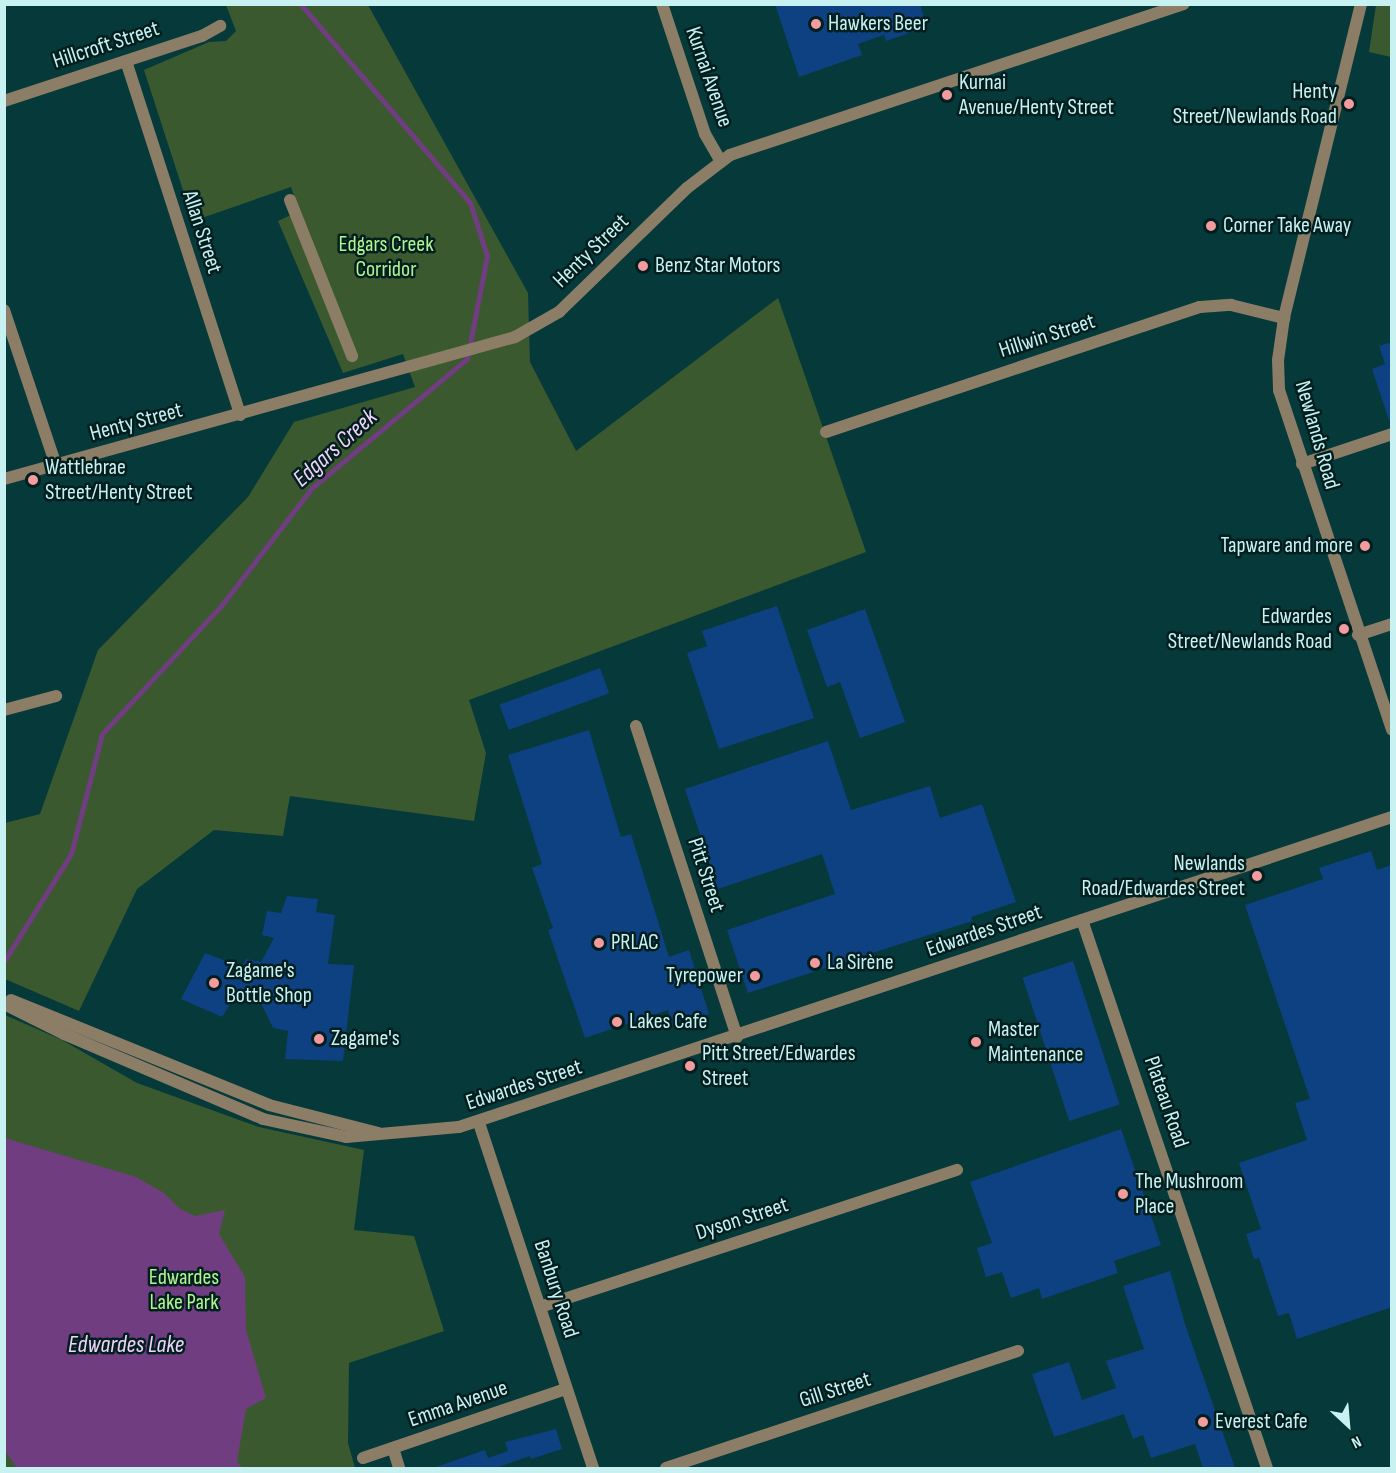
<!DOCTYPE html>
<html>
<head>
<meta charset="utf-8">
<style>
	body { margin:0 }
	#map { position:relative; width:1396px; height:1473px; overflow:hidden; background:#05393a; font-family:"Sofia Sans Condensed",sans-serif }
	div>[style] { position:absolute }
	.green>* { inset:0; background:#3b592e }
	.water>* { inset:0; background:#703d81 }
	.stream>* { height:4.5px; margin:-2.25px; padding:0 2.25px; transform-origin:2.25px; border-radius:2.25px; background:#703d81 }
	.building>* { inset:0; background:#0e4181; transform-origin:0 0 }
	.minor>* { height:12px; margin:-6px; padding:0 6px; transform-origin:6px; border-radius:6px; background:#8c7d66 }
	.tertiary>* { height:12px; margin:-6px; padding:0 6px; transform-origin:6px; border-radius:6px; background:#8c7d66 }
	.dots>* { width:16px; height:16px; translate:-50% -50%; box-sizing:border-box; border:3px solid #021e1e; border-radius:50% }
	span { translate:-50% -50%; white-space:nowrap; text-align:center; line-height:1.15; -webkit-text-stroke:5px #021e1e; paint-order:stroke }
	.poi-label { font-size:22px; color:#c8f1f1 }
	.left { translate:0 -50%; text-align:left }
	.right { translate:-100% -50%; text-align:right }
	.street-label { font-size:22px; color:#c8f1f1 }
	.park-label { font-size:22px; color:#aff590 }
	.water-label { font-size:24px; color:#f0d4fb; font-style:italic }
	.frame { position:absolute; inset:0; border:6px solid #c8f1f1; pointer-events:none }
	.north { position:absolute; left:1318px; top:1395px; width:60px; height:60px; -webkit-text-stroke:4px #021e1e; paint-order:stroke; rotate:154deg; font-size:16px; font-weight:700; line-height:24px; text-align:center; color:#c8f1f1 }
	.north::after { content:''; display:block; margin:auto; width:21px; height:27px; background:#c8f1f1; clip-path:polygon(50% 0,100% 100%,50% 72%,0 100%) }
</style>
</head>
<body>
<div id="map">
	<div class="green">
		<i style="clip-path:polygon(226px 5px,368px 5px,528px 293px,530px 362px,576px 451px,778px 298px,866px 552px,469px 700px,486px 753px,474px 821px,290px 796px,283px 836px,214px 830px,137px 889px,79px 1011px,5px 979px,5px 823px,40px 814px,98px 650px,248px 497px,294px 422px,415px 387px,403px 354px,343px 373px,278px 221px,299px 211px,291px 187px,193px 221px,144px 70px,209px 42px,226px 41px,236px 31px)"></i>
		<i style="clip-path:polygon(1376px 5px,1391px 5px,1391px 57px,1369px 52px)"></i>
		<i style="clip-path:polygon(5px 1015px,62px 1040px,137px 1083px,259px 1127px,364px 1150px,354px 1230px,414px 1236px,444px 1331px,349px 1363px,348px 1443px,355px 1468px,5px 1468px)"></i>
	</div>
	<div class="water">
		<i style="clip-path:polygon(5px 1138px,136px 1177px,164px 1193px,180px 1209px,195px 1216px,225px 1210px,219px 1234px,245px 1277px,246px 1330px,266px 1398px,246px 1409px,237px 1462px,243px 1468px,17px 1468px,4px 1449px)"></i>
	</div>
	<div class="stream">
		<i style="left:5px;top:960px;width:125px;rotate:-58.1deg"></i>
		<i style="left:71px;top:854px;width:124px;rotate:-75.5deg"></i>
		<i style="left:102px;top:734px;width:175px;rotate:-47.1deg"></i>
		<i style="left:221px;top:606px;width:149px;rotate:-52.4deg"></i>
		<i style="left:312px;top:488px;width:202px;rotate:-39.8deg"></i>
		<i style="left:467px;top:359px;width:105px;rotate:-79deg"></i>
		<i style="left:487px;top:256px;width:56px;rotate:-107.8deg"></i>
		<i style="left:470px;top:203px;width:262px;rotate:-130.5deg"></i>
	</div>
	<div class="building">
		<i style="clip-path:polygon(775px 4px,920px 4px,927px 27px,886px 41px,884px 35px,858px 44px,862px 55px,799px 77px)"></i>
		<i style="clip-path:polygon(1392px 342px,1392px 420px,1389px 420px,1372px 369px,1385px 364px,1379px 346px)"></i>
		<i style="clip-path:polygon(777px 606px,814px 718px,719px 749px,687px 653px,707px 646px,702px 631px)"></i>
		<i style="clip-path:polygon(865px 609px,905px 722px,860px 738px,840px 682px,827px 687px,807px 630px)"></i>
		<i style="left:600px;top:668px;width:27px;height:107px;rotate:70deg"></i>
		<i style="clip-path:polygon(589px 730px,621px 837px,631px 834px,669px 957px,689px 950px,709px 1014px,672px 1025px,668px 1010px,585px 1038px,548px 930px,553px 928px,532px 868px,542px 864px,508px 755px)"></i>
		<i style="clip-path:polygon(828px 741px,851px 810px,930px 786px,940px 818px,982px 804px,1016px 902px,971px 917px,972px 921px,748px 993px,727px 930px,835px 894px,822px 854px,718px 889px,685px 789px)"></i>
		<i style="clip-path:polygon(1371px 851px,1377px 870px,1392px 865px,1392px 1307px,1297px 1339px,1289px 1313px,1278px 1316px,1259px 1258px,1254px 1259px,1246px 1234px,1261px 1229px,1239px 1163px,1307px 1140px,1295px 1103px,1310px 1099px,1245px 905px,1323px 879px,1319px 868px)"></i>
		<i style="clip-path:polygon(287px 896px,318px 899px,316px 912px,335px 915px,328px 964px,354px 965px,343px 1061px,285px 1059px,288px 1031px,273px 1028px,262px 1005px,232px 1001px,222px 1017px,181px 999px,205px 953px,242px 967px,246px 959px,261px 962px,274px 938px,262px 935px,267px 911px,281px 913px)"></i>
		<i style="left:1073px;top:961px;width:151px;height:53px;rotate:72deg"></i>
		<i style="clip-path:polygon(1121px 1129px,1161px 1245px,1114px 1261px,1118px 1273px,1042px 1299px,1039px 1288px,1011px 1298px,1002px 1272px,986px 1277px,977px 1248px,992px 1243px,970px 1182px)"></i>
		<i style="clip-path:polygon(1170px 1271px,1185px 1324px,1235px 1468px,1203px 1468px,1195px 1444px,1151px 1458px,1143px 1435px,1133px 1439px,1124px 1414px,1054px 1437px,1032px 1374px,1069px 1362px,1082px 1400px,1116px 1388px,1106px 1361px,1144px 1349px,1123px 1286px)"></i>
		<i style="clip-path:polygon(556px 1429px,562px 1449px,531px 1459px,530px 1456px,496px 1468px,433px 1468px,485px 1450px,488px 1458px,508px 1451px,505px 1442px)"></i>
	</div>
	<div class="minor">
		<i style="left:662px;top:4px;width:137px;rotate:71.7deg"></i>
		<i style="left:705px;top:134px;width:32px;rotate:60deg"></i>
		<i style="left:126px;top:61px;width:372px;rotate:72.1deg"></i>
		<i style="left:4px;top:101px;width:208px;rotate:-18.2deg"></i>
		<i style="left:202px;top:36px;width:21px;rotate:-29deg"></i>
		<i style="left:290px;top:200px;width:168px;rotate:68.3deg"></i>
		<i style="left:4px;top:310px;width:163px;rotate:71.5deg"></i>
		<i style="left:826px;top:432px;width:394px;rotate:-18.5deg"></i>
		<i style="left:1200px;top:307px;width:31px;rotate:-4deg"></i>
		<i style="left:1231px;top:305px;width:55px;rotate:13.8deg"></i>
		<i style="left:1302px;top:464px;width:95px;rotate:-18.4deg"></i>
		<i style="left:1358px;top:635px;width:36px;rotate:-18deg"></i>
		<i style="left:4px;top:710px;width:54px;rotate:-15.1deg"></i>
		<i style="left:636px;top:726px;width:327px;rotate:72deg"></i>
		<i style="left:1082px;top:920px;width:578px;rotate:71.35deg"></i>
		<i style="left:540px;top:1307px;width:439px;rotate:-18.2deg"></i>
		<i style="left:393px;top:1448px;width:21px;rotate:73deg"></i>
		<i style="left:363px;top:1458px;width:214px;rotate:-18.8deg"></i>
		<i style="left:666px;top:1468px;width:371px;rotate:-18.4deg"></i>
	</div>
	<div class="tertiary">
		<i style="left:1361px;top:4px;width:323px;rotate:103.8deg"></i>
		<i style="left:1284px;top:318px;width:42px;rotate:98.1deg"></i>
		<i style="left:1278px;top:360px;width:30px;rotate:88deg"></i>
		<i style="left:1279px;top:390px;width:358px;rotate:71.6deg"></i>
		<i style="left:4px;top:479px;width:530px;rotate:-15.53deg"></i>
		<i style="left:515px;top:337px;width:51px;rotate:-29.6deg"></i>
		<i style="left:559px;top:312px;width:178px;rotate:-44.1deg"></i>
		<i style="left:687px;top:188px;width:54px;rotate:-37.5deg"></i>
		<i style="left:730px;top:155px;width:478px;rotate:-18.4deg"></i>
		<i style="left:11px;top:1000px;width:279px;rotate:22.1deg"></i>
		<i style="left:269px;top:1105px;width:113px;rotate:14.4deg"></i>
		<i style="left:4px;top:1004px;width:67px;rotate:26.6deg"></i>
		<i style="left:64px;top:1034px;width:216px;rotate:23.1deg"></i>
		<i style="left:263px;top:1119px;width:85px;rotate:12.2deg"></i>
		<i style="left:346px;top:1137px;width:113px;rotate:-5.1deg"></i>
		<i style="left:459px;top:1127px;width:983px;rotate:-18.38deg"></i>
		<i style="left:479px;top:1123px;width:363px;rotate:71.7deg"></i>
	</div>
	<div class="dots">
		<i style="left:816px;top:24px;background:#f49b9f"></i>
		<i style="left:947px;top:95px;background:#f49b9f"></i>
		<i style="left:1349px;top:104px;background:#f49b9f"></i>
		<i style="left:1211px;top:226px;background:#f49b9f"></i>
		<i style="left:643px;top:266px;background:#f49b9f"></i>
		<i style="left:33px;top:480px;background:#f49b9f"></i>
		<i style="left:1365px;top:546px;background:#f49b9f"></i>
		<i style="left:1344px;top:629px;background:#f49b9f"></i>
		<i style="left:1257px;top:876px;background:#f49b9f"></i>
		<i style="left:599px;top:943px;background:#f49b9f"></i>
		<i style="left:815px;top:963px;background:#f49b9f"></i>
		<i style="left:755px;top:976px;background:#f49b9f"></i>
		<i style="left:214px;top:983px;background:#f49b9f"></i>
		<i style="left:617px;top:1022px;background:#f49b9f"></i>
		<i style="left:319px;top:1039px;background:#f49b9f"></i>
		<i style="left:976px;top:1042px;background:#f49b9f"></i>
		<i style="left:690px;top:1066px;background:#f49b9f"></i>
		<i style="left:1123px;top:1194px;background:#f49b9f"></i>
		<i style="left:1203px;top:1422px;background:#f49b9f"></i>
	</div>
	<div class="poi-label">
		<span class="left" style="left:828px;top:24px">Hawkers Beer</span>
		<span class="left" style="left:959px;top:95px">Kurnai<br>Avenue/Henty Street</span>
		<span class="right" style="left:1337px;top:104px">Henty<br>Street/Newlands Road</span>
		<span class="left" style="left:1223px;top:226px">Corner Take Away</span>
		<span class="left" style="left:655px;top:266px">Benz Star Motors</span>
		<span class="left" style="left:45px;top:480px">Wattlebrae<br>Street/Henty Street</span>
		<span class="right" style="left:1353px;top:546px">Tapware and more</span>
		<span class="right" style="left:1332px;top:629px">Edwardes<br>Street/Newlands Road</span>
		<span class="right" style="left:1245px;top:876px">Newlands<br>Road/Edwardes Street</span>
		<span class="left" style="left:611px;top:943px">PRLAC</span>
		<span class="left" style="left:827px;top:963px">La Sirène</span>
		<span class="left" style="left:226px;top:983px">Zagame's<br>Bottle Shop</span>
		<span class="right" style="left:743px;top:976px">Tyrepower</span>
		<span class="left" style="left:629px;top:1022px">Lakes Cafe</span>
		<span class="left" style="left:988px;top:1042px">Master<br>Maintenance</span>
		<span class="left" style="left:331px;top:1039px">Zagame's</span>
		<span class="left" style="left:702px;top:1066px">Pitt Street/Edwardes<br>Street</span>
		<span class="left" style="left:1135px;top:1194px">The Mushroom<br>Place</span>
		<span class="left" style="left:1215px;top:1422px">Everest Cafe</span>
	</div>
	<div class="street-label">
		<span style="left:106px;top:45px;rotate:-18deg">Hillcroft Street</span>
		<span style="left:709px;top:77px;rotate:71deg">Kurnai Avenue</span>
		<span style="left:202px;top:232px;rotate:72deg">Allan Street</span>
		<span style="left:591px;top:251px;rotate:-44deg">Henty Street</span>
		<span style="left:1047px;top:336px;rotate:-18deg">Hillwin Street</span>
		<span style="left:136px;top:422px;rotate:-15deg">Henty Street</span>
		<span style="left:1317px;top:435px;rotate:74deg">Newlands Road</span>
		<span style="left:706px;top:875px;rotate:72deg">Pitt Street</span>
		<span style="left:984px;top:931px;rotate:-19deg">Edwardes Street</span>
		<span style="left:524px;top:1085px;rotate:-18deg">Edwardes Street</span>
		<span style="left:1166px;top:1102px;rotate:71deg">Plateau Road</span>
		<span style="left:742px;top:1219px;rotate:-18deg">Dyson Street</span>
		<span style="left:556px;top:1289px;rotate:72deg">Banbury Road</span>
		<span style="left:835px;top:1390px;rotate:-18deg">Gill Street</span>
		<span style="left:458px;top:1404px;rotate:-19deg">Emma Avenue</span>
	</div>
	<div class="park-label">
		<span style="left:386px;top:257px">Edgars Creek<br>Corridor</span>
		<span style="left:184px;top:1290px">Edwardes<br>Lake Park</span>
	</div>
	<div class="water-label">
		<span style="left:335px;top:448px;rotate:-42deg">Edgars Creek</span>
		<span style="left:126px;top:1345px">Edwardes Lake</span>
	</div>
	<div class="frame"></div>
	<div class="north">N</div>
</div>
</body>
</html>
